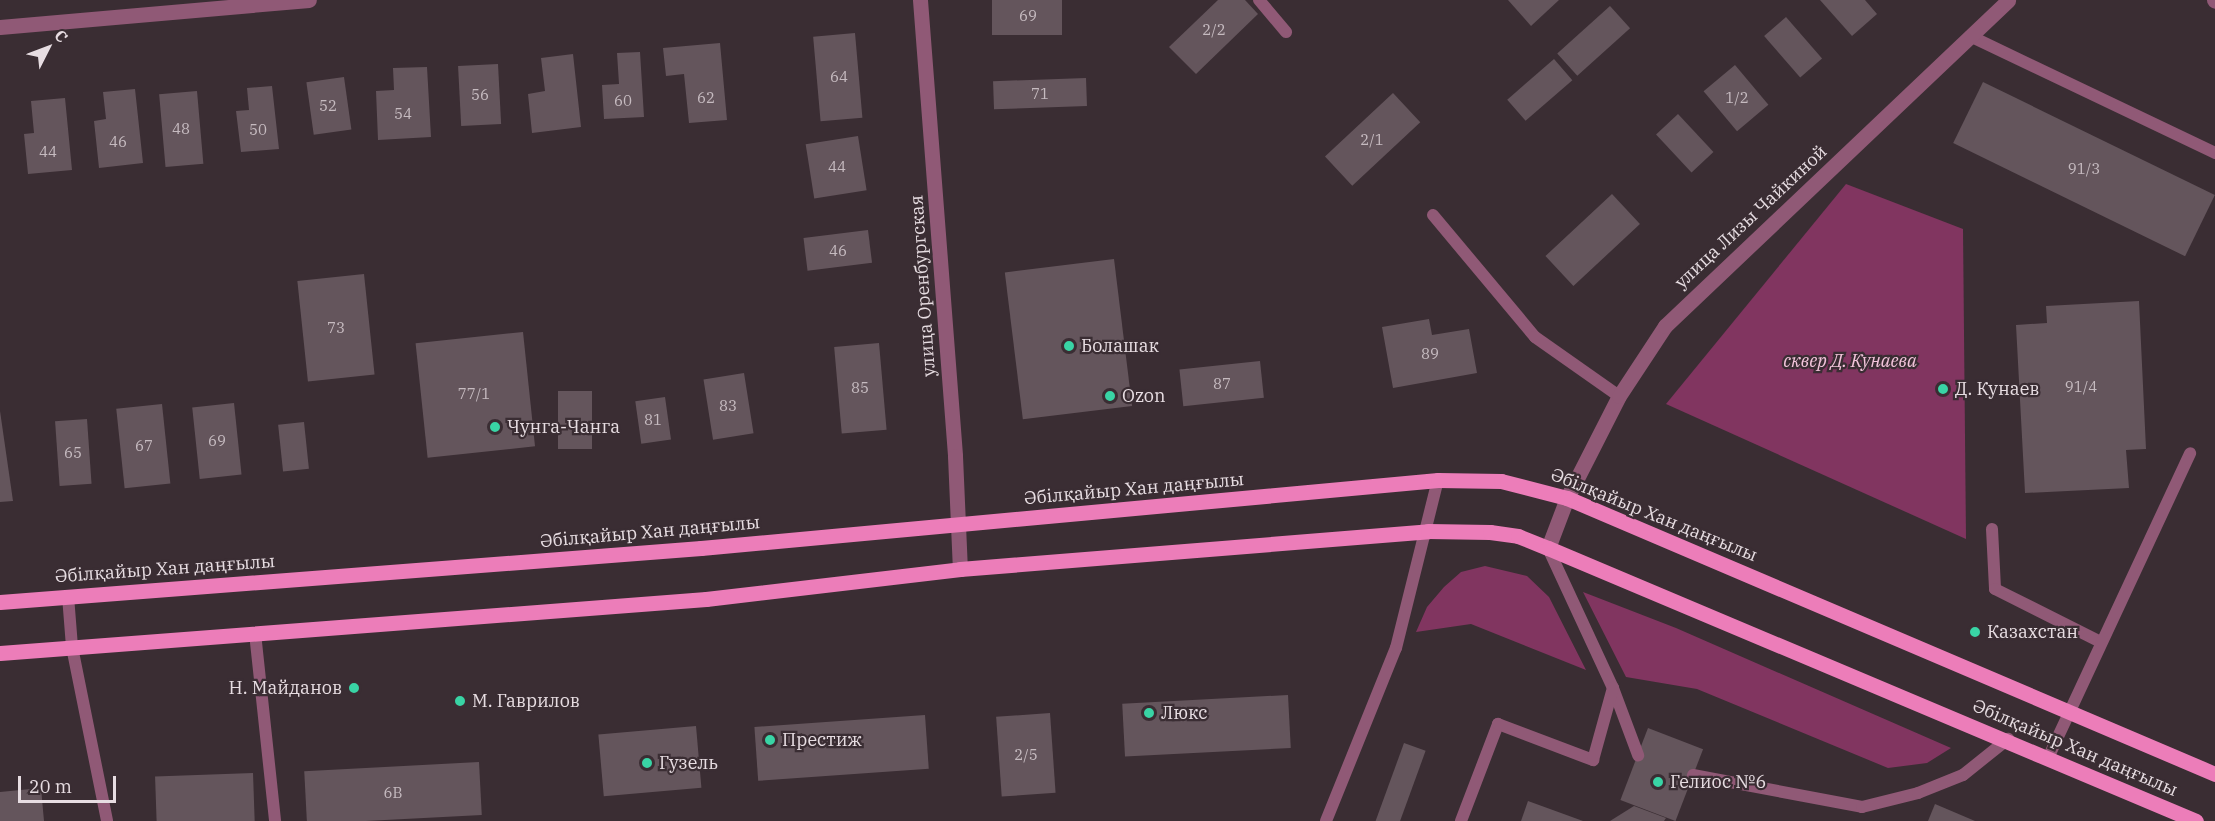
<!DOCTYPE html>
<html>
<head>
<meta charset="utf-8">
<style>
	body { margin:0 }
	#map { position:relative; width:2215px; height:821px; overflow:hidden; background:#3a2d33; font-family:"IBM Plex Serif",serif }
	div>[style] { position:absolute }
	.green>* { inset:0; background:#813560 }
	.building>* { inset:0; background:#64555c; transform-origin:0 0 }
	.lane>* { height:12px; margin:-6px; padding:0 6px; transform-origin:6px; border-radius:6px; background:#905976 }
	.street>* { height:15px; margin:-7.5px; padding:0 7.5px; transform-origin:7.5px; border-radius:7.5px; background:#905976 }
	.primary>* { height:15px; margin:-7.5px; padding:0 7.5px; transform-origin:7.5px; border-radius:7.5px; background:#ec7db9 }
	.dots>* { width:16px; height:16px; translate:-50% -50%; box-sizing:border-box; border:3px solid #3a2d33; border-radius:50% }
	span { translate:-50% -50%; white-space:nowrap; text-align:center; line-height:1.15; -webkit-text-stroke:4.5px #3a2d33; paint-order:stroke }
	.number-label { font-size:15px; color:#c6bbc0 }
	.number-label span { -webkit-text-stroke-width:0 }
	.street-label { font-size:18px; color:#e7dde2 }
	.poi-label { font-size:18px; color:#e7dde2 }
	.left { translate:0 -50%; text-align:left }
	.right { translate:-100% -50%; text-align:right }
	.park-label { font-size:18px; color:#f3c4db; font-style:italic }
	.north { position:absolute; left:18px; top:18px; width:60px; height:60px; -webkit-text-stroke:4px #3a2d33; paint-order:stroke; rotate:48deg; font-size:16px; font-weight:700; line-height:24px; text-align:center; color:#e7dde2 }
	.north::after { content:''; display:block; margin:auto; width:21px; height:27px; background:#e7dde2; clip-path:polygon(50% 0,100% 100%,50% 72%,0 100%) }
	.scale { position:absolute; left:18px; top:776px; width:98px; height:27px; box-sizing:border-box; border:3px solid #e7dde2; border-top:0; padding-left:8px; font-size:18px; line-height:21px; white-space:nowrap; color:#e7dde2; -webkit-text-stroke:4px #3a2d33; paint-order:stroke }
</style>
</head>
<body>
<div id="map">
	<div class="green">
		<i style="clip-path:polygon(1846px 184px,1963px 229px,1966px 539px,1666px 404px)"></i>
		<i style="clip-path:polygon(1485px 566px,1527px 576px,1549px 597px,1586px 670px,1471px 624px,1416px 632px,1427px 607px,1444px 587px,1461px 572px)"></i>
		<i style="clip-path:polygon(1583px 592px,1676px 628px,1951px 748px,1927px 763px,1888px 768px,1697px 689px,1626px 677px)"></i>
	</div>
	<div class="building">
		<i style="left:992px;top:0;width:70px;height:35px"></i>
		<i style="clip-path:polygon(1218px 0,1245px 0,1258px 14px,1196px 74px,1169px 47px)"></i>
		<i style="clip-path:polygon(1508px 0,1559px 0,1531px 26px)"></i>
		<i style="clip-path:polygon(1820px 0,1865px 0,1877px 14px,1852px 36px)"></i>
		<i style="left:1610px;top:6px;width:30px;height:71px;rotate:48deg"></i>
		<i style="left:1786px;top:17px;width:55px;height:29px;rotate:49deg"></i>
		<i style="left:855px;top:33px;width:85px;height:42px;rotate:85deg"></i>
		<i style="clip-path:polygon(720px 43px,727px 120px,689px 123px,684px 74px,666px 76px,663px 48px)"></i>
		<i style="clip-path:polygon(640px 52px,644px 117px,604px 119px,602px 85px,619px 84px,617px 53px)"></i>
		<i style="clip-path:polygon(573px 54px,581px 127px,532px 133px,528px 94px,545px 91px,541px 58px)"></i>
		<i style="left:1554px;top:59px;width:28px;height:62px;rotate:49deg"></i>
		<i style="left:498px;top:64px;width:60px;height:40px;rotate:87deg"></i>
		<i style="left:1735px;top:65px;width:52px;height:41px;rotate:50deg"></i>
		<i style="clip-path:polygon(427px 67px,431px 137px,378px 140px,376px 91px,394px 90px,393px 68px)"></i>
		<i style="left:344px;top:77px;width:53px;height:38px;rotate:82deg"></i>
		<i style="left:1086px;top:78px;width:28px;height:93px;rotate:88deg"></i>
		<i style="left:1983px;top:82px;width:258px;height:68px;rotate:26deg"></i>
		<i style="clip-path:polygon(272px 86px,279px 149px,241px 152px,236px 111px,249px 110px,247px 88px)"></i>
		<i style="clip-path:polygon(135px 89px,143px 163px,99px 168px,94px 121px,106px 119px,103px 92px)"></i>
		<i style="left:197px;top:91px;width:73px;height:38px;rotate:85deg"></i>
		<i style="left:1393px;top:93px;width:40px;height:93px;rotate:47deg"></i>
		<i style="clip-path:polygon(65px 98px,72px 170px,28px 174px,24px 134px,34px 133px,31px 101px)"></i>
		<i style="left:1678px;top:114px;width:52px;height:30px;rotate:47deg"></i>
		<i style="left:858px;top:136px;width:55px;height:53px;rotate:81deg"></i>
		<i style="left:1612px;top:194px;width:41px;height:91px;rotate:47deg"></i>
		<i style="left:868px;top:230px;width:33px;height:65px;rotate:83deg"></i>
		<i style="left:1114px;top:259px;width:148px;height:110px;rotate:83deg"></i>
		<i style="left:364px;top:274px;width:101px;height:67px;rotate:84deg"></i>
		<i style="clip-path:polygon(2139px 301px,2146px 449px,2126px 450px,2129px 488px,2025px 493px,2016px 325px,2047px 323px,2046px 306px)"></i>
		<i style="clip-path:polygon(1429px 319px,1432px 335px,1469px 329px,1477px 373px,1393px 388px,1382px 327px)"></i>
		<i style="left:523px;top:332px;width:115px;height:108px;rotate:84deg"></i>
		<i style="left:879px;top:343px;width:87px;height:45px;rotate:85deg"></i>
		<i style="left:1260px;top:361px;width:37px;height:81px;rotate:84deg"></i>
		<i style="left:744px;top:373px;width:61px;height:41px;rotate:81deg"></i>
		<i style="left:558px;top:391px;width:34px;height:58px"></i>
		<i style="left:665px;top:397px;width:43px;height:30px;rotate:82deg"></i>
		<i style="left:234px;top:403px;width:72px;height:42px;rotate:84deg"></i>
		<i style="left:162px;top:404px;width:80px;height:46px;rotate:84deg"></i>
		<i style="clip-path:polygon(0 411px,13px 501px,0 502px)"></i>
		<i style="left:87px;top:419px;width:65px;height:32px;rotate:86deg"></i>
		<i style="left:304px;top:422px;width:47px;height:26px;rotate:84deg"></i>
		<i style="left:1288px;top:695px;width:53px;height:166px;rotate:87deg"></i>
		<i style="left:1050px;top:713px;width:80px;height:54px;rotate:86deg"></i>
		<i style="left:925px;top:715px;width:54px;height:171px;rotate:86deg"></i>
		<i style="left:696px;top:726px;width:62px;height:98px;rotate:85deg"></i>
		<i style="left:1648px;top:728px;width:59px;height:77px;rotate:21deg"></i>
		<i style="left:1404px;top:743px;width:23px;height:83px;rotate:20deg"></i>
		<i style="left:479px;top:762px;width:53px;height:175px;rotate:87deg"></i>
		<i style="left:253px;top:773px;width:48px;height:98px;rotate:88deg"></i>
		<i style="clip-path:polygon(41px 788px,44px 821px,0 821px,0 792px)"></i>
		<i style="clip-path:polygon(1528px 801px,1583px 821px,1521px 821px)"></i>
		<i style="clip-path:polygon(1935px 804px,1975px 821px,1928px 821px)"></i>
		<i style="clip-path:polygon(1634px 806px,1666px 818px,1664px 821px,1610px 821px)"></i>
	</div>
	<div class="lane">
		<i style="left:1259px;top:0;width:42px;rotate:49.8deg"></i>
		<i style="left:1970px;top:36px;width:272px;rotate:25.5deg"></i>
		<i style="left:1433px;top:215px;width:159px;rotate:50.1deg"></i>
		<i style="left:1535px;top:337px;width:103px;rotate:35.1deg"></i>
		<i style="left:1992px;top:529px;width:60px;rotate:87.1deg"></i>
		<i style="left:1995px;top:589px;width:119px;rotate:26.6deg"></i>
		<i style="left:1548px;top:548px;width:154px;rotate:65.1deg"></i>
		<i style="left:1613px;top:688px;width:72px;rotate:69.5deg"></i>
		<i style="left:68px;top:596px;width:51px;rotate:85.5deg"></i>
		<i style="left:72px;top:647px;width:177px;rotate:78.6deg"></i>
		<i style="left:255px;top:633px;width:189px;rotate:83.9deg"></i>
		<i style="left:2049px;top:756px;width:334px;rotate:-65deg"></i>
		<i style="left:1693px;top:775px;width:172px;rotate:10.7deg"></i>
		<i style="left:1862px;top:807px;width:58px;rotate:-14deg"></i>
		<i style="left:1918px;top:793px;width:48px;rotate:-21.8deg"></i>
		<i style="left:1963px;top:775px;width:58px;rotate:-38.7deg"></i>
		<i style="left:1326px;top:821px;width:187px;rotate:-68deg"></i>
		<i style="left:1396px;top:648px;width:173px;rotate:-76deg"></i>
		<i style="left:1461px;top:821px;width:104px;rotate:-69.1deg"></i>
		<i style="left:1498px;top:724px;width:102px;rotate:20.8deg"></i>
		<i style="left:1593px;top:760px;width:75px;rotate:-74.5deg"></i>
	</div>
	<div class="street">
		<i style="left:920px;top:0;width:457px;rotate:85.6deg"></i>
		<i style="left:955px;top:456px;width:113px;rotate:87.5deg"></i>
		<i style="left:2214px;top:0;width:1px;rotate:45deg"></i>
		<i style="left:0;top:27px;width:310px;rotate:-5deg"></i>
		<i style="left:1548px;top:548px;width:53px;rotate:-69.2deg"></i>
		<i style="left:1567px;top:498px;width:114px;rotate:-63deg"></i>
		<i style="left:1619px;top:396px;width:84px;rotate:-56.7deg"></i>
		<i style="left:1665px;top:326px;width:473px;rotate:-43.5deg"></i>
	</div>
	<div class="primary">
		<i style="left:0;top:602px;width:703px;rotate:-4.4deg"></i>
		<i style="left:701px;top:548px;width:740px;rotate:-5.27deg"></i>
		<i style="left:1438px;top:480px;width:63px;rotate:0.9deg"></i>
		<i style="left:1501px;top:481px;width:68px;rotate:14.4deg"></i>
		<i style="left:1567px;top:498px;width:704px;rotate:23.07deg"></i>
		<i style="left:0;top:653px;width:708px;rotate:-4.37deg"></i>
		<i style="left:706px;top:599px;width:256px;rotate:-6.7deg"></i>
		<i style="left:960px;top:569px;width:470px;rotate:-4.6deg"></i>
		<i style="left:1428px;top:531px;width:62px;rotate:0.9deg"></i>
		<i style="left:1490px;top:532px;width:28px;rotate:8deg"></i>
		<i style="left:1518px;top:536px;width:32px;rotate:22deg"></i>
		<i style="left:1548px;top:548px;width:703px;rotate:22.85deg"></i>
	</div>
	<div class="dots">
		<i style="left:1069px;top:346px;background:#39d4a5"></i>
		<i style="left:1943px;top:389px;background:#39d4a5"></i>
		<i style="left:1110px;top:396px;background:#39d4a5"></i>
		<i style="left:495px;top:427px;background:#39d4a5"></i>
		<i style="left:1975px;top:632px;background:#39d4a5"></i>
		<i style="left:354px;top:688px;background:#39d4a5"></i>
		<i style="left:460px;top:701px;background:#39d4a5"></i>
		<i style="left:1149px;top:713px;background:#39d4a5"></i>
		<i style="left:770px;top:740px;background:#39d4a5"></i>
		<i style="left:647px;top:763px;background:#39d4a5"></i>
		<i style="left:1658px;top:782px;background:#39d4a5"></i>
	</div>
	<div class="number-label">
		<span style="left:1028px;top:16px">69</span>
		<span style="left:1214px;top:30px">2/2</span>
		<span style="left:839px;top:77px">64</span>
		<span style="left:1040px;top:94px">71</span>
		<span style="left:480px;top:95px">56</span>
		<span style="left:706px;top:98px">62</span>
		<span style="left:1737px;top:98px">1/2</span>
		<span style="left:623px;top:101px">60</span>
		<span style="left:328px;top:106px">52</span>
		<span style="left:403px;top:114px">54</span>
		<span style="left:181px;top:129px">48</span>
		<span style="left:258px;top:130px">50</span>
		<span style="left:1372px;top:140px">2/1</span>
		<span style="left:118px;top:142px">46</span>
		<span style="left:48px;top:152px">44</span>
		<span style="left:837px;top:167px">44</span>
		<span style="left:2084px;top:169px">91/3</span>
		<span style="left:838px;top:251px">46</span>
		<span style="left:336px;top:328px">73</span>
		<span style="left:1430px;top:354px">89</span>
		<span style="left:1222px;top:384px">87</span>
		<span style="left:2081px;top:387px">91/4</span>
		<span style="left:860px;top:388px">85</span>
		<span style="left:474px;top:394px">77/1</span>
		<span style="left:728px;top:406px">83</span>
		<span style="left:653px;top:420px">81</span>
		<span style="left:217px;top:441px">69</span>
		<span style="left:144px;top:446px">67</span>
		<span style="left:73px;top:453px">65</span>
		<span style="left:1026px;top:755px">2/5</span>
		<span style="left:393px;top:793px">6В</span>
	</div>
	<div class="street-label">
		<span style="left:1751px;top:217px;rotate:-43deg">улица Лизы Чайкиной</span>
		<span style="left:923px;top:286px;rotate:-94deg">улица Оренбургская</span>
		<span style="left:1134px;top:489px;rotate:-5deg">Әбілқайыр Хан даңғылы</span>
		<span style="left:1654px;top:515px;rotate:22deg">Әбілқайыр Хан даңғылы</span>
		<span style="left:650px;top:532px;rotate:-5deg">Әбілқайыр Хан даңғылы</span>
		<span style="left:165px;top:569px;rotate:-4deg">Әбілқайыр Хан даңғылы</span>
		<span style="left:2075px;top:748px;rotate:23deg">Әбілқайыр Хан даңғылы</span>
	</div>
	<div class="poi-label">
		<span class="left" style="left:1081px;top:346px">Болашак</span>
		<span class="left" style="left:1955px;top:389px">Д. Кунаев</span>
		<span class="left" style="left:1122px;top:396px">Ozon</span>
		<span class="left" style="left:507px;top:427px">Чунга-Чанга</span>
		<span class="left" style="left:1987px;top:632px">Казахстан</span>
		<span class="right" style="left:342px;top:688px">Н. Майданов</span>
		<span class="left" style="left:472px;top:701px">М. Гаврилов</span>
		<span class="left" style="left:1161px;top:713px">Люкс</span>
		<span class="left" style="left:782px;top:740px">Престиж</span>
		<span class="left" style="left:659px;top:763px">Гузель</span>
		<span class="left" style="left:1670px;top:782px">Гелиос №6</span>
	</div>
	<div class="park-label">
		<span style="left:1850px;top:361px">сквер Д. Кунаева</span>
	</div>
	<div class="north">С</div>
	<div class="scale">20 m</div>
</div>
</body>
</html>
